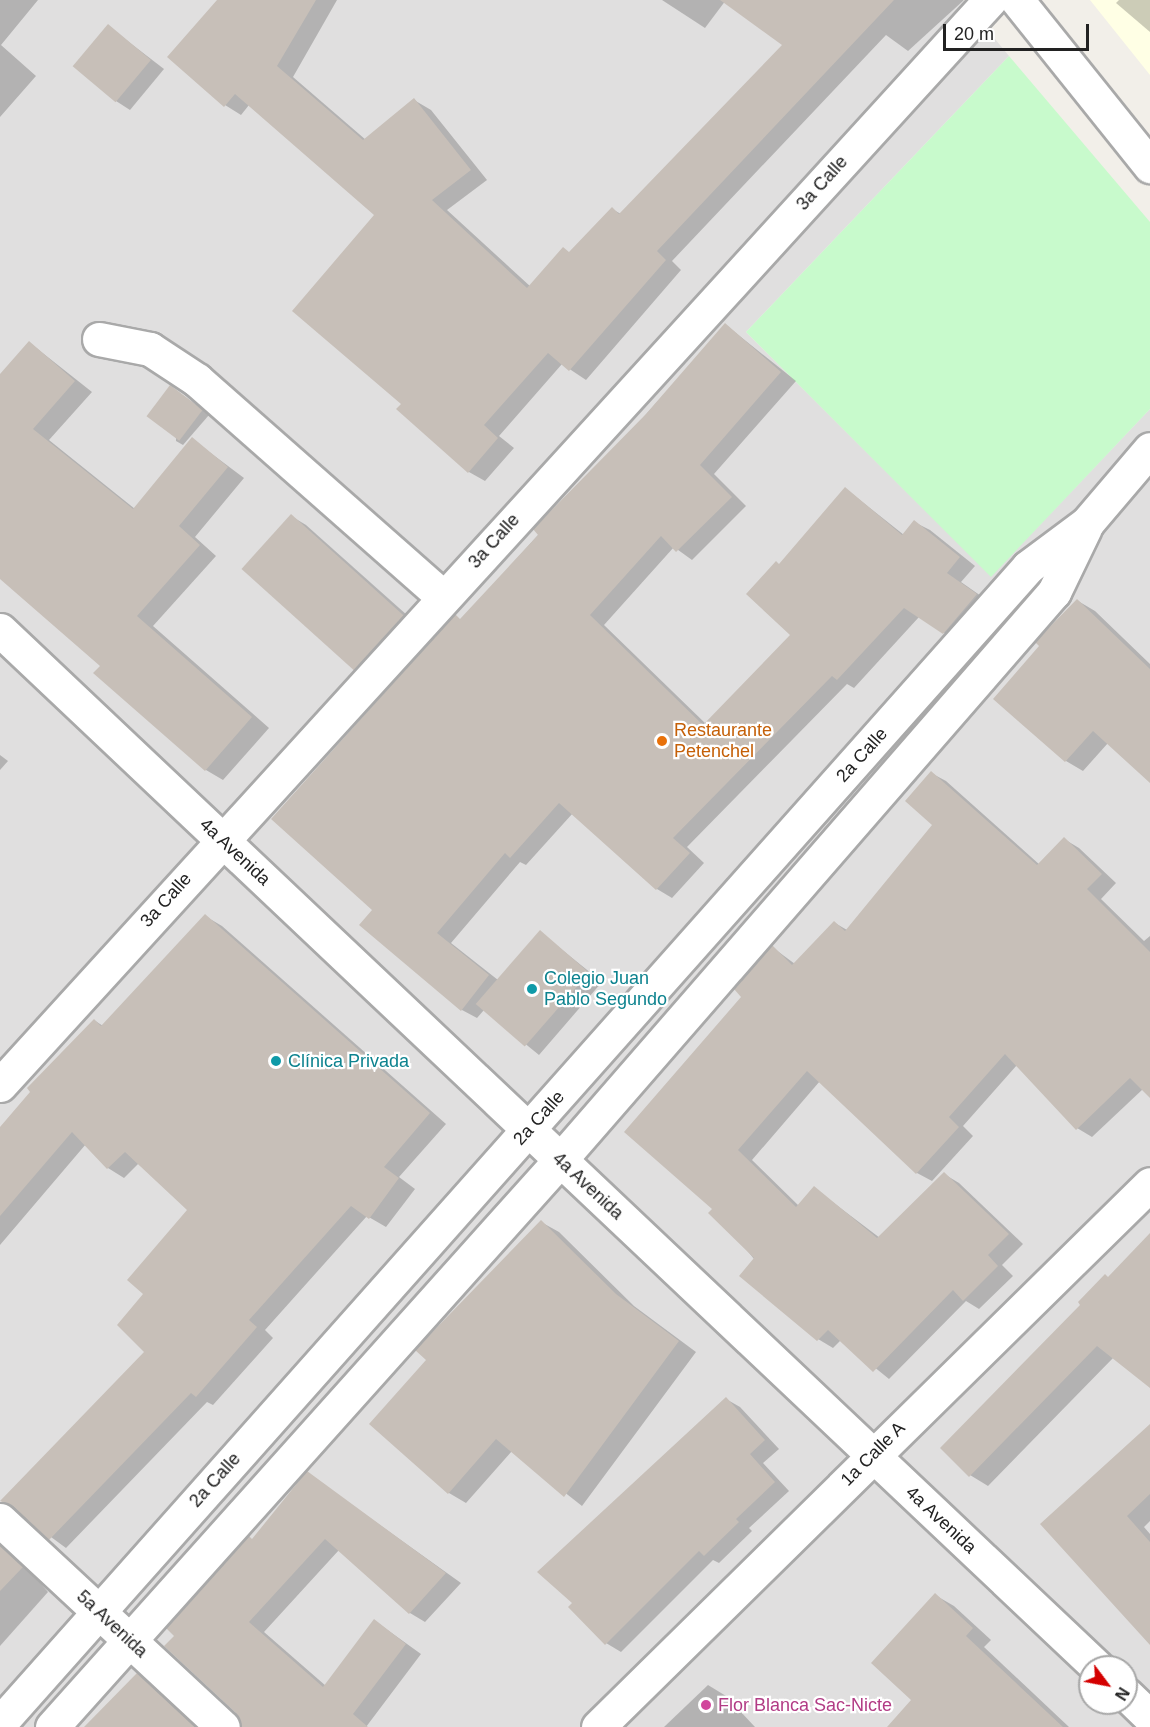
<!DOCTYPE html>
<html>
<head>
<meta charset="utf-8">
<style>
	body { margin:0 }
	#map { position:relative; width:1150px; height:1727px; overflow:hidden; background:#f2efe9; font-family:Helvetica,sans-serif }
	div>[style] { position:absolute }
	.residential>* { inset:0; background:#e0dfdf }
	.education>* { inset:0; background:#ffffe5 }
	.park>* { inset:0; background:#c8facc }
	.shadow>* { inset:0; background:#0003 }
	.building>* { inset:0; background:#c7bfb8; transform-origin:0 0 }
	.roads { filter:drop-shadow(2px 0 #a9a9a9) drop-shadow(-2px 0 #a9a9a9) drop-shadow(0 2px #a9a9a9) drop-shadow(0 -2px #a9a9a9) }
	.minor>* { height:33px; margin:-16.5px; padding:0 16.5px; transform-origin:16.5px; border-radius:16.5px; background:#fff }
	.dots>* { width:16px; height:16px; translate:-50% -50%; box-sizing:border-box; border:3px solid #fff; border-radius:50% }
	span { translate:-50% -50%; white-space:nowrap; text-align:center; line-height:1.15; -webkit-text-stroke:4.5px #fff; paint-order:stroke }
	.street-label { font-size:18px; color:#222 }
	.food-label { font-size:18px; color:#c56008 }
	.left { translate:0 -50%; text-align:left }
	.culture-label { font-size:18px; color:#0d838f }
	.hotel-label { font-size:18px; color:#b23c85 }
	.north { position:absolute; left:1078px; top:1655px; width:60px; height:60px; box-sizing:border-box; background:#fff; border:2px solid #a7a7a7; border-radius:50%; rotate:122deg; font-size:16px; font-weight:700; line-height:24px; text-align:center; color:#222 }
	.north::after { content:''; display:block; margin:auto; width:21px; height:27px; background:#d40000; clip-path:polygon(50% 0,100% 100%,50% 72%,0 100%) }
	.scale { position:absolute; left:943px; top:24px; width:146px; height:27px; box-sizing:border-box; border:3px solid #222; border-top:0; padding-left:8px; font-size:18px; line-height:21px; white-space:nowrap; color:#222; -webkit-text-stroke:4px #fff; paint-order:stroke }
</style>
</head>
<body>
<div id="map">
	<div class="residential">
		<i style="clip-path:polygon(evenodd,0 0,963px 0,1009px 56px,746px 332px,991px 576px,1150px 409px,1150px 1727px,0 1727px,0 0,1090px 1667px,1126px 1667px,1126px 1703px,1090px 1703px,1090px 1667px)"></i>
	</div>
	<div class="education">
		<i style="clip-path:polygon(1090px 0,1150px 0,1150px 75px)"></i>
	</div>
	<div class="park">
		<i style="clip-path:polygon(1009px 56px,1150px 222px,1150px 409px,991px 577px,746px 332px)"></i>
	</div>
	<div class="shadow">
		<i style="clip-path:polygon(0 0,38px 0,1px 45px,36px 76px,0 117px)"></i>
		<i style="clip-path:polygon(219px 0,337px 0,293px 77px,366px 140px,414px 100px,431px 110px,487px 180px,447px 210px,531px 287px,570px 253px,612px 209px,621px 214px,784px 45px,755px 0,964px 0,908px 51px,886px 35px,672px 261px,681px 270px,586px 380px,562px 364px,499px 436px,514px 448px,485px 481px,469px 472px,398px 409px,403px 404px,376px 215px,249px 105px,241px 115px,225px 105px)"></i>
		<i style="clip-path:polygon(662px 0,726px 0,705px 28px)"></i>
		<i style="clip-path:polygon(1119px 0,1150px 0,1150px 32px,1116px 3px)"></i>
		<i style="clip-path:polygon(108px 26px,164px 69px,130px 110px,116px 101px)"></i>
		<i style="clip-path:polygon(726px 325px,796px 381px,714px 474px,746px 506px,692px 560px,674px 547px,604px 625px,706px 724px,792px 635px,780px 565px,846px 489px,904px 535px,914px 522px,930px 530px,975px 566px,961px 582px,991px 603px,959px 642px,919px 617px,854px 688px,847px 684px,687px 847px,704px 863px,672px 898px,657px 889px,573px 813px,526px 865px,520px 862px,451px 943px,498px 980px,540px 932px,602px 982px,539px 1055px,484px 1010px,477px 1018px,462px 1010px,374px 909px,462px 620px)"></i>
		<i style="clip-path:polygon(30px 343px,92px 392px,49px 440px,135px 509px,192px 439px,244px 478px,195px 537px,216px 556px,153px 626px,269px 728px,223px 780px,206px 770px,102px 666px,0 577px,0 377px)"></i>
		<i style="clip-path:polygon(177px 391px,209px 415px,183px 445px,176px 441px)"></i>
		<i style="clip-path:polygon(291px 516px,306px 525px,417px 624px,369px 676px,355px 668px)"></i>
		<i style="clip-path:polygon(1078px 601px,1095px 611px,1150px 664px,1150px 781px,1108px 743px,1083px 771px,1066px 761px)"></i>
		<i style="clip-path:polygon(0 755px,8px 761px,0 770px)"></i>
		<i style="clip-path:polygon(931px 773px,946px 781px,1040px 865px,1064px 839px,1079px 848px,1116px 883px,1101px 899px,1144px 941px,1150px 936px,1150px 1095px,1143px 1089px,1092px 1137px,1077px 1128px,1017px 1065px,963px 1126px,973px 1136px,932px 1181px,917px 1173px,820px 1081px,752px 1160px,799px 1206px,814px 1188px,880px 1238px,944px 1174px,959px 1183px,1023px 1244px,1002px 1265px,1013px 1276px,979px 1309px,966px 1301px,889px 1379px,841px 1340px,833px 1348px,818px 1339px,714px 1209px,744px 997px,772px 947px,795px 964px,835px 923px,847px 930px,934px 825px)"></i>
		<i style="clip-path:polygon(205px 916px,222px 926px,446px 1124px,399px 1177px,415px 1189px,386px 1227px,367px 1216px,265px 1330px,273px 1338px,213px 1405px,207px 1402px,66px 1548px,2px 1501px,146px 1352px,146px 1294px,189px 1210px,139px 1163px,124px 1178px,108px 1168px,86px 1144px,0 1245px,0 1129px,94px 1020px,103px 1026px)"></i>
		<i style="clip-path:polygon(541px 1222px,559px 1232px,634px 1306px,696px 1352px,582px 1506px,512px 1451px,466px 1503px,449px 1493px,428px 1360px)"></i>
		<i style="clip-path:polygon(1150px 1235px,1150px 1386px,1114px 1357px,988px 1486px,970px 1475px,1109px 1278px)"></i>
		<i style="clip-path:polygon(726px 1399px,740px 1407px,779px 1449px,763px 1463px,789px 1491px,749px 1528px,752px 1531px,719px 1563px,713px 1560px,621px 1652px,606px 1643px)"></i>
		<i style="clip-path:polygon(1150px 1426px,1150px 1521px,1144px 1527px,1150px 1534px,1150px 1643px,1042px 1524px)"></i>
		<i style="clip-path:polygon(307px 1473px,461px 1583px,425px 1622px,410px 1613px,339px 1550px,264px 1632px,326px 1686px,375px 1621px,421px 1654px,366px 1727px,241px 1727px,253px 1540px)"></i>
		<i style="clip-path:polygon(0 1536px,48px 1592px,0 1646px)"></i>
		<i style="clip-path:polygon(935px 1595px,954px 1606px,991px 1640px,984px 1647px,1069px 1727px,899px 1727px,914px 1700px)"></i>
		<i style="clip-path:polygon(137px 1675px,153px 1684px,200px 1727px,90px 1727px)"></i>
		<i style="clip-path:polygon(708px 1685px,726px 1696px,755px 1727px,664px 1727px)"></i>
	</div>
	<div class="building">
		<i style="clip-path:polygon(217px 0,316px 0,277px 66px,363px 140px,414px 98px,471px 170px,432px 200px,527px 288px,563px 247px,569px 252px,612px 207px,619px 214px,782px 45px,720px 0,894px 0,657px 251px,666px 260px,569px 371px,548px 353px,484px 425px,498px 438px,468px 473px,396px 409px,401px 404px,292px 311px,374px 215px,235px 94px,224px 107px,167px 57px)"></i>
		<i style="left:108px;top:24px;width:56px;height:55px;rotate:40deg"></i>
		<i style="clip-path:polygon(725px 323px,781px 372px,700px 465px,732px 497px,676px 552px,661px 536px,590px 615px,703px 725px,790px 635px,746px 594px,776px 561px,779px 564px,845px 487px,902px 535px,914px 520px,960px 557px,947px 573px,977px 594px,943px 634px,904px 608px,837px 680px,832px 676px,673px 838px,690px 853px,656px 890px,559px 803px,510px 858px,505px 853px,437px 933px,489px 975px,461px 1011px,359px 925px,372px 910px,271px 819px,455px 614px,460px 619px,538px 535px,533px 529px,646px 414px)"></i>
		<i style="clip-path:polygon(29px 341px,75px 381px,33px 429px,133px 509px,192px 437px,228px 467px,179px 526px,200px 545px,137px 616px,252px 717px,205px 771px,93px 673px,100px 666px,0 579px,0 374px)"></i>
		<i style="left:170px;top:385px;width:41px;height:39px;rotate:37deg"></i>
		<i style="left:291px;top:514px;width:152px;height:74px;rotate:42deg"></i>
		<i style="clip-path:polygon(1077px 599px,1150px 669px,1150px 783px,1093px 731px,1065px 762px,993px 699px,1039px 646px,1035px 642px)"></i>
		<i style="clip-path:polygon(931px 771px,1037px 865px,1064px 837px,1102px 874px,1087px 889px,1150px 952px,1150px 1098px,1130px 1078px,1076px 1130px,1005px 1054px,949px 1117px,959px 1127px,916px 1174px,807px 1071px,738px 1150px,796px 1207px,814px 1186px,877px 1238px,944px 1172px,1009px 1234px,988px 1255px,998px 1266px,963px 1301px,953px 1290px,873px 1372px,828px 1330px,817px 1341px,739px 1276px,754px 1258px,708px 1213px,712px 1209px,624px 1132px,741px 997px,734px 989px,772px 945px,792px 965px,834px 921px,845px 931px,932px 825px,905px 801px)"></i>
		<i style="clip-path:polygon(205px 914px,430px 1113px,384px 1167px,399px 1178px,369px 1219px,351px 1206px,249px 1320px,257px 1327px,196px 1397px,191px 1393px,49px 1540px,13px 1506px,0 1501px,144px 1352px,117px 1325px,143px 1294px,127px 1280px,187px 1210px,125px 1152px,107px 1169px,72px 1132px,0 1216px,0 1127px,30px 1092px,27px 1088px,94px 1019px,101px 1026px)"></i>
		<i style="left:540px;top:930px;width:65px;height:98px;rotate:41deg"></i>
		<i style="clip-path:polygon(541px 1220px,616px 1294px,679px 1341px,564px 1497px,496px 1439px,448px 1494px,369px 1424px,426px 1360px,415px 1350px)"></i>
		<i style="clip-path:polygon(1150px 1233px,1150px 1388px,1097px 1346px,969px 1477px,940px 1448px,1080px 1305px,1078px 1302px,1105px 1274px,1108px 1277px)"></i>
		<i style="clip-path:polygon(726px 1397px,765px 1440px,750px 1454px,775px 1482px,736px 1519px,739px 1522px,704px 1556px,699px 1551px,605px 1645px,568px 1607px,572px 1603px,537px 1572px)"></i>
		<i style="clip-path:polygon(1150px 1424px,1150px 1494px,1127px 1516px,1150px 1542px,1150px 1645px,1040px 1524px)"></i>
		<i style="clip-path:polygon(307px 1471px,446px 1573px,409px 1614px,325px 1539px,249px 1622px,323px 1687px,374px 1619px,406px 1644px,353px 1714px,368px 1727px,241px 1727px,236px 1713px,164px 1646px,174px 1636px,166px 1628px,249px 1536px,252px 1539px)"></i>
		<i style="clip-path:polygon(0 1546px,23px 1567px,0 1591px)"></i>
		<i style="clip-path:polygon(935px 1593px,973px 1628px,966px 1636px,1063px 1727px,887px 1727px,911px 1700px,871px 1663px)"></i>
		<i style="clip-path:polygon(137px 1673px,195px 1727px,84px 1727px)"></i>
	</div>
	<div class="roads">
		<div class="minor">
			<i style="left:1017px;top:0;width:213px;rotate:51.3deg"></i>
			<i style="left:99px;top:339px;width:52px;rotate:11.1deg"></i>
			<i style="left:150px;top:349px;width:56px;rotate:33.4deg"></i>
			<i style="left:197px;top:380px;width:328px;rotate:41.4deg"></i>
			<i style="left:0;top:630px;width:1510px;rotate:43.39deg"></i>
			<i style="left:0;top:1085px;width:1469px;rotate:-47.62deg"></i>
			<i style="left:0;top:1520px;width:304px;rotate:42.9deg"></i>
			<i style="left:1126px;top:1694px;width:33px;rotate:44deg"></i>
			<i style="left:0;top:1723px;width:1547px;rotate:-48.35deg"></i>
			<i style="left:1028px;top:567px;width:74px;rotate:-36.7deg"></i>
			<i style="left:1087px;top:523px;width:97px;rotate:-49.6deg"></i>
			<i style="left:52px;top:1727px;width:761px;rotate:-48.14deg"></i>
			<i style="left:560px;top:1160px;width:753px;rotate:-48.99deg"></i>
			<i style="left:1054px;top:592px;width:71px;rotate:-64.2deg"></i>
			<i style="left:598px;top:1727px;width:774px;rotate:-44.53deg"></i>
		</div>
	</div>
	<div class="dots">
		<i style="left:662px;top:741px;background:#e8710a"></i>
		<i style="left:532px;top:989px;background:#0f9aa8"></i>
		<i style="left:276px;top:1061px;background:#0f9aa8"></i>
		<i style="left:706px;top:1705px;background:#d1479c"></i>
	</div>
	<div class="street-label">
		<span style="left:822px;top:183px;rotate:-48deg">3a Calle</span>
		<span style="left:494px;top:541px;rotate:-48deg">3a Calle</span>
		<span style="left:862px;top:755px;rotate:-48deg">2a Calle</span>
		<span style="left:235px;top:852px;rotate:43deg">4a Avenida</span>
		<span style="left:166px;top:900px;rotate:-48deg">3a Calle</span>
		<span style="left:539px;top:1118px;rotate:-48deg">2a Calle</span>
		<span style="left:588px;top:1186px;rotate:43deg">4a Avenida</span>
		<span style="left:873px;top:1454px;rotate:-45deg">1a Calle A</span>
		<span style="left:215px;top:1480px;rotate:-48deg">2a Calle</span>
		<span style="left:941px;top:1520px;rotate:43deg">4a Avenida</span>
		<span style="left:112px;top:1624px;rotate:43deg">5a Avenida</span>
	</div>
	<div class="food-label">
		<span class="left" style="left:674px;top:741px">Restaurante<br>Petenchel</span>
	</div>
	<div class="culture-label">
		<span class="left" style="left:544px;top:989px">Colegio Juan<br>Pablo Segundo</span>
		<span class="left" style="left:288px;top:1061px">Clínica Privada</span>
	</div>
	<div class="hotel-label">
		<span class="left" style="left:718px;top:1705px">Flor Blanca Sac-Nicte</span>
	</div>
	<div class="north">N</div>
	<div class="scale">20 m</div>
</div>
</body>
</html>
